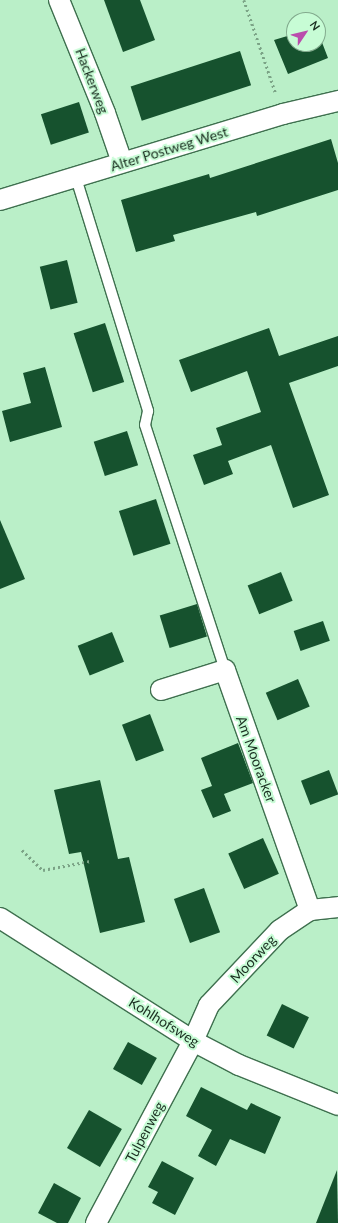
<!DOCTYPE html>
<html>
<head>
<meta charset="utf-8">
<style>
	body { margin:0 }
	#map { position:relative; width:338px; height:1223px; overflow:hidden; background:#baefc8; font-family:Lato,sans-serif }
	div>[style] { position:absolute }
	.building>* { inset:0; background:#16522e; transform-origin:0 0 }
	.path>* { height:2.5px; margin-top:-1.25px; transform-origin:0; background:repeating-linear-gradient(90deg,#7ba386 0 2px,transparent 0 5px) }
	.roads { filter:drop-shadow(1px 0 #3f704f) drop-shadow(-1px 0 #3f704f) drop-shadow(0 1px #3f704f) drop-shadow(0 -1px #3f704f) }
	.service>* { height:10px; margin:-5px; padding:0 5px; transform-origin:5px; border-radius:5px; background:#fff }
	.minor>* { height:20px; margin:-10px; padding:0 10px; transform-origin:10px; border-radius:10px; background:#fff }
	span { translate:-50% -50%; white-space:nowrap; text-align:center; line-height:1.15; -webkit-text-stroke:4px #c7fcd5; paint-order:stroke }
	.street-label { font-size:14px; color:#1a2e20 }
	.north { position:absolute; left:286px; top:12px; width:40px; height:40px; box-sizing:border-box; background:#c7fcd5; border:1px solid #82aa8d; border-radius:50%; rotate:55deg; font-size:11px; font-weight:700; line-height:16px; text-align:center; color:#1a2e20 }
	.north::after { content:''; display:block; margin:auto; width:14px; height:18px; background:#ba4dac; clip-path:polygon(50% 0,100% 100%,50% 72%,0 100%) }
</style>
</head>
<body>
<div id="map">
	<div class="building">
		<i style="clip-path:polygon(104px 0,140px 0,155px 40px,123px 52px)"></i>
		<i style="clip-path:polygon(318px 32px,328px 58px,288px 74px,274px 40px,294px 34px,294px 44px,318px 44px)"></i>
		<i style="left:240px;top:51px;width:36px;height:115px;rotate:72deg"></i>
		<i style="left:79px;top:102px;width:32px;height:40px;rotate:72deg"></i>
		<i style="clip-path:polygon(331px 139px,338px 163px,338px 190px,257px 216px,256px 212px,173px 235px,175px 241px,136px 252px,121px 200px,209px 174px,210px 178px)"></i>
		<i style="left:67px;top:260px;width:44px;height:28px;rotate:76deg"></i>
		<i style="left:105px;top:323px;width:62px;height:33px;rotate:72deg"></i>
		<i style="clip-path:polygon(269px 328px,279px 356px,338px 336px,338px 366px,289px 383px,329px 495px,293px 508px,271px 445px,228px 461px,233px 474px,204px 485px,193px 455px,222px 445px,216px 428px,261px 412px,247px 371px,191px 392px,179px 360px)"></i>
		<i style="clip-path:polygon(45px 367px,62px 427px,10px 442px,2px 411px,31px 403px,23px 373px)"></i>
		<i style="left:127px;top:431px;width:36px;height:35px;rotate:72deg"></i>
		<i style="left:156px;top:499px;width:47px;height:39px;rotate:72deg"></i>
		<i style="clip-path:polygon(0 520px,25px 579px,0 589px)"></i>
		<i style="left:281px;top:572px;width:31px;height:36px;rotate:68deg"></i>
		<i style="left:197px;top:604px;width:34px;height:39px;rotate:73deg"></i>
		<i style="left:323px;top:621px;width:21px;height:31px;rotate:71deg"></i>
		<i style="left:112px;top:632px;width:32px;height:37px;rotate:68deg"></i>
		<i style="left:298px;top:679px;width:30px;height:35px;rotate:67deg"></i>
		<i style="left:150px;top:714px;width:39px;height:30px;rotate:69deg"></i>
		<i style="clip-path:polygon(238px 743px,253px 783px,224px 794px,231px 811px,213px 818px,201px 790px,212px 786px,201px 758px)"></i>
		<i style="left:329px;top:770px;width:26px;height:30px;rotate:69deg"></i>
		<i style="clip-path:polygon(100px 780px,118px 859px,129px 857px,145px 922px,100px 933px,81px 852px,69px 854px,54px 790px)"></i>
		<i style="left:263px;top:838px;width:39px;height:38px;rotate:66deg"></i>
		<i style="left:204px;top:888px;width:47px;height:32px;rotate:70deg"></i>
		<i style="left:282px;top:1004px;width:30px;height:35px;rotate:26deg"></i>
		<i style="left:128px;top:1042px;width:33px;height:31px;rotate:29deg"></i>
		<i style="clip-path:polygon(201px 1087px,247px 1110px,251px 1103px,281px 1117px,265px 1154px,230px 1139px,216px 1166px,198px 1156px,212px 1130px,186px 1116px)"></i>
		<i style="left:89px;top:1110px;width:38px;height:44px;rotate:30deg"></i>
		<i style="clip-path:polygon(162px 1161px,194px 1178px,175px 1215px,152px 1203px,158px 1192px,148px 1187px)"></i>
		<i style="clip-path:polygon(337px 1170px,338px 1223px,316px 1223px)"></i>
		<i style="clip-path:polygon(54px 1183px,81px 1198px,68px 1223px,57px 1223px,38px 1213px)"></i>
	</div>
	<div class="path">
		<i style="left:244px;top:0;width:99px;rotate:71.2deg"></i>
		<i style="left:22px;top:850px;width:29px;rotate:44deg"></i>
		<i style="left:43px;top:870px;width:48px;rotate:-10.8deg"></i>
	</div>
	<div class="roads">
		<div class="service">
			<i style="left:76px;top:178px;width:244px;rotate:72.8deg"></i>
			<i style="left:148px;top:411px;width:14px;rotate:102deg"></i>
			<i style="left:145px;top:425px;width:258px;rotate:71.9deg"></i>
		</div>
		<div class="minor">
			<i style="left:59px;top:0;width:122px;rotate:67.8deg"></i>
			<i style="left:105px;top:113px;width:52px;rotate:70.9deg"></i>
			<i style="left:0;top:200px;width:296px;rotate:-16.9deg"></i>
			<i style="left:283px;top:114px;width:57px;rotate:-13.3deg"></i>
			<i style="left:161px;top:690px;width:67px;rotate:-17.4deg"></i>
			<i style="left:225px;top:670px;width:255px;rotate:70.5deg"></i>
			<i style="left:0;top:918px;width:229px;rotate:32.5deg"></i>
			<i style="left:193px;top:1041px;width:52px;rotate:27.6deg"></i>
			<i style="left:239px;top:1065px;width:107px;rotate:22deg"></i>
			<i style="left:96px;top:1223px;width:206px;rotate:-61.9deg"></i>
			<i style="left:193px;top:1041px;width:39px;rotate:-66deg"></i>
			<i style="left:209px;top:1005px;width:103px;rotate:-46.6deg"></i>
			<i style="left:280px;top:930px;width:36px;rotate:-34deg"></i>
			<i style="left:310px;top:910px;width:28px;rotate:-6deg"></i>
		</div>
	</div>
	<div class="street-label">
		<span style="left:92px;top:81px;rotate:69deg">Hackerweg</span>
		<span style="left:169px;top:149px;rotate:-17deg">Alter Postweg West</span>
		<span style="left:256px;top:759px;rotate:70deg">Am Mooracker</span>
		<span style="left:253px;top:959px;rotate:-47deg">Moorweg</span>
		<span style="left:164px;top:1022px;rotate:32deg">Kohlhofsweg</span>
		<span style="left:145px;top:1132px;rotate:-62deg">Tulpenweg</span>
	</div>
	<div class="north">N</div>
</div>
</body>
</html>
